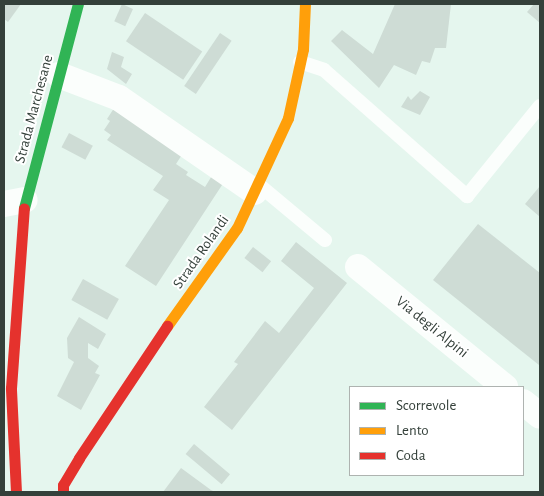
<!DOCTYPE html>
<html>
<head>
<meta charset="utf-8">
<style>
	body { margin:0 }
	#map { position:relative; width:544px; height:496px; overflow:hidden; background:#e5f6ee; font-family:"Alegreya Sans",sans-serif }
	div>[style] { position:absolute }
	.building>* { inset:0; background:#cedcd5; transform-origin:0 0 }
	.lane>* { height:14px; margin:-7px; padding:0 7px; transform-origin:7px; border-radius:7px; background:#fbfefc }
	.street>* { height:26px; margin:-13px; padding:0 13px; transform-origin:13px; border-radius:13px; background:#fbfefc }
	.fast>* { height:11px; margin:-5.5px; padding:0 5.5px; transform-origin:5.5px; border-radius:5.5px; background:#30b455 }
	.slow>* { height:11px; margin:-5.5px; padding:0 5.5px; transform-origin:5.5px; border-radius:5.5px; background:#ff9f0a }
	.jam>* { height:11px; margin:-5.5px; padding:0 5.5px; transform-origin:5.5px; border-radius:5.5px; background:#e5322d }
	span { translate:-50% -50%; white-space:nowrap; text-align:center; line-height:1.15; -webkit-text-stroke:4px #fff; paint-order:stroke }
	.street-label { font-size:15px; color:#34403a }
	.frame { position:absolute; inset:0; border:5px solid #34403a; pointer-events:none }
	.legend { position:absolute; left:349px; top:386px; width:175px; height:90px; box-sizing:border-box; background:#fff; border:1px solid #aeb3b0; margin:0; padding:6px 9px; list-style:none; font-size:15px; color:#34403a }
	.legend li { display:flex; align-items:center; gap:10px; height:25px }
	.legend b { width:25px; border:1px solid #aeb3b0 }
</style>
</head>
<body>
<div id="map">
	<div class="building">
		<i style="clip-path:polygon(4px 4px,21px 4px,8px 22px,4px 19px)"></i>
		<i style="left:122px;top:4px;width:12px;height:19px;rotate:24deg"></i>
		<i style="clip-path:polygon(395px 4px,451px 4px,446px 48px,435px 48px,430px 63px,422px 61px,416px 75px,394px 65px,379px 88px,331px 41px,342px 30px,373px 54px)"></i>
		<i style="clip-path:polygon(534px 4px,540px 4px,540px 23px,527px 12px)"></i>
		<i style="left:145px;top:13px;width:69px;height:34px;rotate:34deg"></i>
		<i style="left:220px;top:33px;width:14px;height:64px;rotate:34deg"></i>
		<i style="clip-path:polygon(112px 52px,124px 57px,121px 67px,132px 74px,126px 84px,107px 69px)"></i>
		<i style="clip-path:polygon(420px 91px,430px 97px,420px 115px,401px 107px,408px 96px,411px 100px)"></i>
		<i style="clip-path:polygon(118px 102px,187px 147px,176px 164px,188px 172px,186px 175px,205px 187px,213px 174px,224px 182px,156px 286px,125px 266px,169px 200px,153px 190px,163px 176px,107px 140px,111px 135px,104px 130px,110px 121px,107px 119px)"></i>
		<i style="left:69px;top:133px;width:27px;height:16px;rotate:28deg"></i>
		<i style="clip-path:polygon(540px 186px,540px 217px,525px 204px)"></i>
		<i style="clip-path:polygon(478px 224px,540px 273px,539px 365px,433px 280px)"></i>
		<i style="clip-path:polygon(296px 242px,347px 283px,232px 430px,204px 407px,238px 364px,234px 362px,265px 321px,279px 333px,314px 288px,281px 261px)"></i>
		<i style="left:253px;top:247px;width:23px;height:14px;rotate:38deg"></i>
		<i style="left:83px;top:279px;width:41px;height:24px;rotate:29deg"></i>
		<i style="clip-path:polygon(79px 317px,106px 334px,98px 349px,88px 343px,88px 358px,99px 366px,95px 373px,100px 375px,81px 410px,57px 396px,74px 362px,68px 358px,67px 338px)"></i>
		<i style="left:194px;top:444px;width:47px;height:13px;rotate:40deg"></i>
		<i style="clip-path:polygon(181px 468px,211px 490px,215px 492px,163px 492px)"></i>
	</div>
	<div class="lane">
		<i style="left:300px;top:62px;width:25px;rotate:18deg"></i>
		<i style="left:324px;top:70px;width:191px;rotate:41.4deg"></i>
		<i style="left:467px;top:196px;width:116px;rotate:-51deg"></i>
		<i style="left:259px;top:185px;width:86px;rotate:39.8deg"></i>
	</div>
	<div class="street">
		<i style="left:59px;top:75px;width:64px;rotate:21deg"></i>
		<i style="left:119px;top:98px;width:165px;rotate:34.7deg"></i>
		<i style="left:4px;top:204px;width:21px;rotate:-11deg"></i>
		<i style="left:358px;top:267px;width:190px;rotate:39.2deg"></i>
		<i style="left:523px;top:402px;width:22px;rotate:39deg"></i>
	</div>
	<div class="fast">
		<i style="left:24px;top:208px;width:211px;rotate:-75.2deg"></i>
	</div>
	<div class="slow">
		<i style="left:167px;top:326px;width:120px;rotate:-54.5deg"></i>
		<i style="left:237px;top:228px;width:121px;rotate:-65.1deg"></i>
		<i style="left:288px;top:118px;width:71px;rotate:-77.7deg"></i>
		<i style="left:303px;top:49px;width:45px;rotate:-87.5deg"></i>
	</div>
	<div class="jam">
		<i style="left:16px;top:492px;width:104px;rotate:-92.8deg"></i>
		<i style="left:11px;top:388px;width:180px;rotate:-85.9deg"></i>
		<i style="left:63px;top:492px;width:7px;rotate:-90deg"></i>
		<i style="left:63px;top:485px;width:31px;rotate:-59deg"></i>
		<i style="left:79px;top:458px;width:159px;rotate:-56.3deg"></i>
	</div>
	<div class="street-label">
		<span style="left:34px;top:109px;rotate:-75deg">Strada Marchesane</span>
		<span style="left:201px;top:252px;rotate:-55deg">Strada Rolandi</span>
		<span style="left:432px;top:327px;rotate:39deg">Via degli Alpini</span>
	</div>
	<div class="frame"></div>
	<ul class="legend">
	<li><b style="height:6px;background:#30b455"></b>Scorrevole</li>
	<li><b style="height:6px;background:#ff9f0a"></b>Lento</li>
	<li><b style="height:6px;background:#e5322d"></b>Coda</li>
	</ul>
</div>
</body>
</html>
